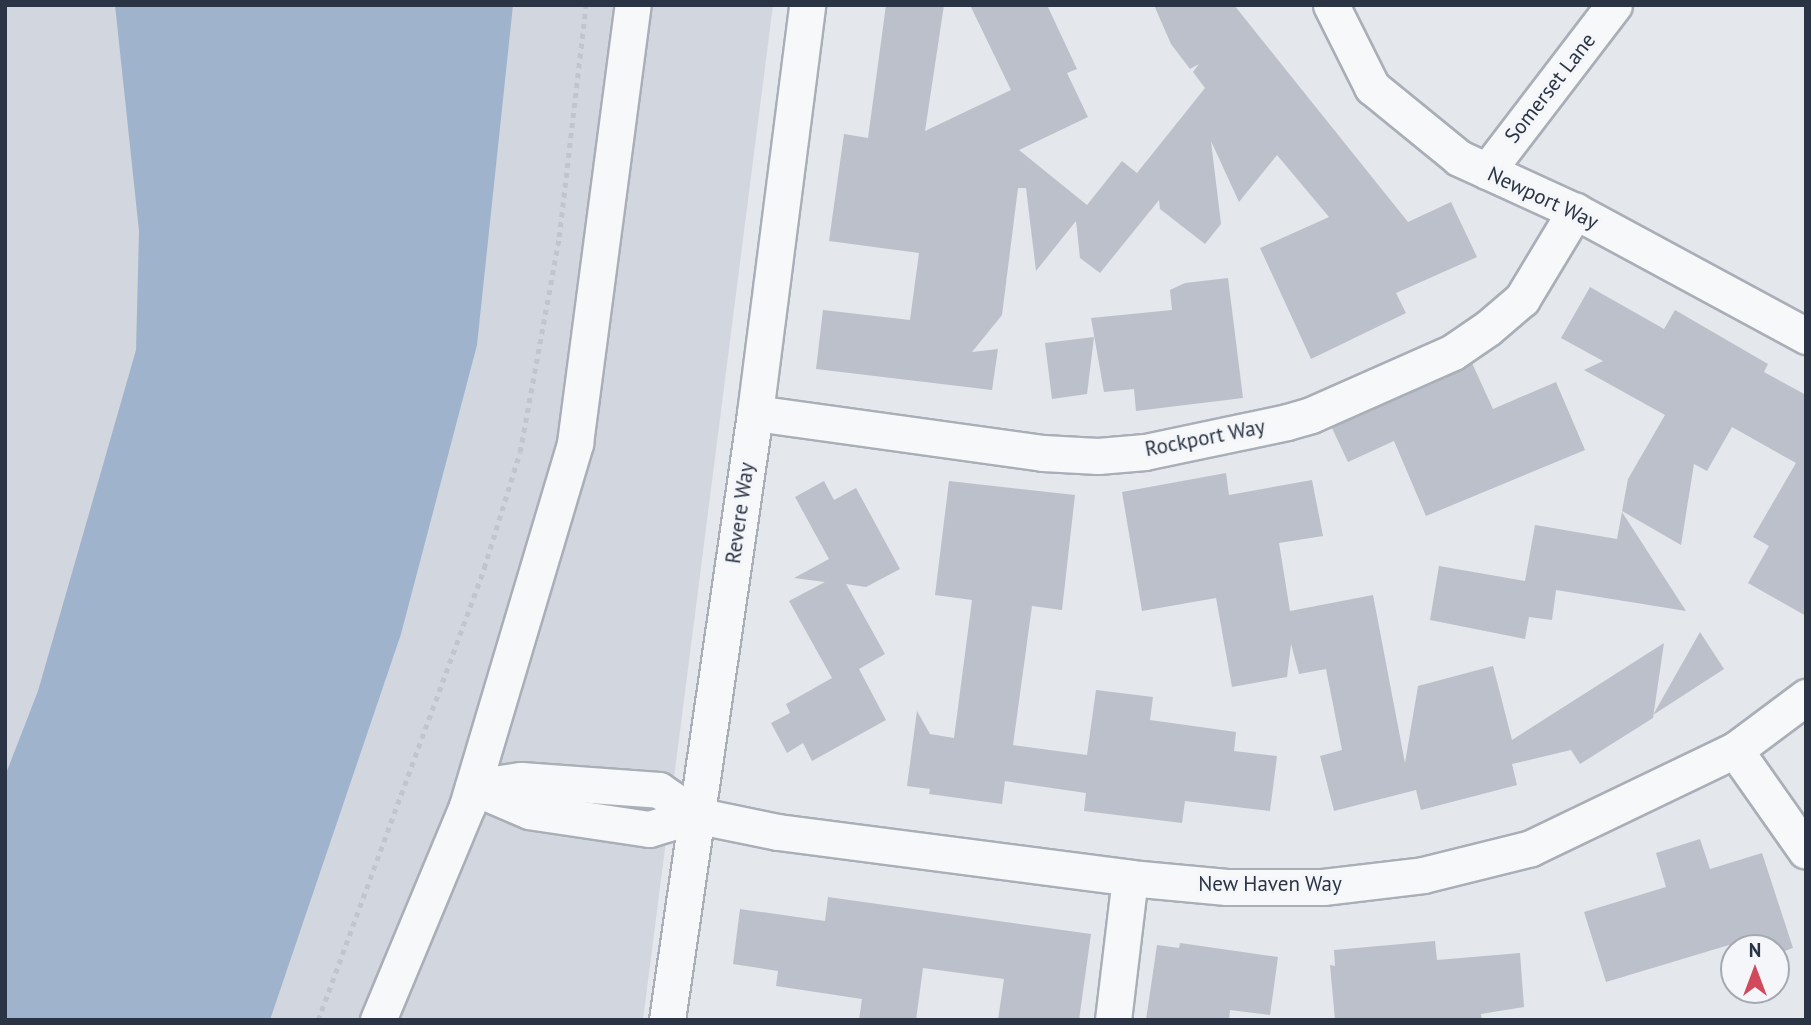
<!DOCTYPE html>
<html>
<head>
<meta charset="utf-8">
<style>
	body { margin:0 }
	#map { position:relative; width:1811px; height:1025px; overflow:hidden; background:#e4e7ec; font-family:"PT Sans",sans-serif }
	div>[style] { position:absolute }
	.built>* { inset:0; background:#d2d6de }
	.water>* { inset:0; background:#9fb4cc }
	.building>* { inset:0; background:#bbc0ca }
	.path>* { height:4.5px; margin-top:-2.25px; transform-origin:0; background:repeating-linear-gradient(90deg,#c2c5cb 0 5px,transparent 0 10px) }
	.roads { filter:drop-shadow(2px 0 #a9aeb7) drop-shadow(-2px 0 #a9aeb7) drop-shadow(0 2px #a9aeb7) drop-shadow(0 -2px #a9aeb7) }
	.minor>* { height:35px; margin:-17.5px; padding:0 17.5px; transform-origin:17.5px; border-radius:17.5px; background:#f7f8fa }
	span { translate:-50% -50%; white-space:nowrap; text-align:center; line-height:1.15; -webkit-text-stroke:6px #f4f6f9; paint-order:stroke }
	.street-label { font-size:21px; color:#2b3445 }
	.frame { position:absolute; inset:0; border:7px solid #2b3445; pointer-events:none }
	.north { position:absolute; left:1720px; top:934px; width:70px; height:70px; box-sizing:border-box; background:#f4f6f9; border:2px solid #a4a8b1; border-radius:50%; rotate:0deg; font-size:19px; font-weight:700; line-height:28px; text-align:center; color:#2b3445 }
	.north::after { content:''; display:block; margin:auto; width:24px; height:32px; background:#d1495b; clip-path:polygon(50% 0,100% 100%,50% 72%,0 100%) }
</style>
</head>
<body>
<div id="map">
	<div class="built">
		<i style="clip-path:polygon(5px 5px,773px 5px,643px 1020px,5px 1020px)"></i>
	</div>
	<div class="water">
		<i style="clip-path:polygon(115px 5px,513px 5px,477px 345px,401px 634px,270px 1020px,5px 1020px,5px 776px,38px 691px,136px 350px,139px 231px)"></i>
	</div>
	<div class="building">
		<i style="clip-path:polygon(886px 5px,944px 5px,925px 131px,1011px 90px,970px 5px,1047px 5px,1077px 69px,1067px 73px,1088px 117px,1019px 150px,1087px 205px,1122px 161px,1137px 173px,1205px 88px,1193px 72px,1199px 64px,1190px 69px,1171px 44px,1154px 5px,1234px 5px,1408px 222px,1451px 202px,1477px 257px,1396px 293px,1406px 313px,1311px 359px,1260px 248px,1329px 217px,1277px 155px,1239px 202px,1211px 141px,1221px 224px,1205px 244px,1160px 209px,1159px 200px,1100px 273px,1080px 258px,1076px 221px,1036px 271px,1026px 188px,1018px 188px,1002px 315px,972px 352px,998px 349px,992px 390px,816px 369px,823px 310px,910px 320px,919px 253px,829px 241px,844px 134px,868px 138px)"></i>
		<i style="clip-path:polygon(1228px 278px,1243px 398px,1136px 411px,1134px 389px,1104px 392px,1091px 318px,1172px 310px,1170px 290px,1185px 283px)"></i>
		<i style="clip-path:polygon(1590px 287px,1664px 329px,1675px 310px,1768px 364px,1764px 372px,1806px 395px,1806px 616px,1748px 583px,1769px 546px,1753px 537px,1796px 463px,1732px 427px,1707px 471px,1694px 464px,1681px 545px,1622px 511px,1628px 479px,1665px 415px,1584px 370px,1603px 361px,1561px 338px)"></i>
		<i style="clip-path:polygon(1094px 337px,1087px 394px,1052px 399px,1045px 343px)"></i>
		<i style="clip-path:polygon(1472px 363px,1493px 409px,1556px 382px,1585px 450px,1426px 516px,1394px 441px,1348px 462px,1332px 428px)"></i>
		<i style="clip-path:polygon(1226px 473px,1229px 495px,1312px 480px,1323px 536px,1279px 543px,1290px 611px,1373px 595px,1405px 763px,1418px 686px,1493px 666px,1512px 740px,1664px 643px,1653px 718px,1580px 764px,1571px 750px,1512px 764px,1517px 785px,1421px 810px,1416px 790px,1334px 811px,1320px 756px,1342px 750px,1326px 669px,1299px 674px,1291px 644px,1287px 677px,1232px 687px,1216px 598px,1142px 611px,1122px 492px)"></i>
		<i style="clip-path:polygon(824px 481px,834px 500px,856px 488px,900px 569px,866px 587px,846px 584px,885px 654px,859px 669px,886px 720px,812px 761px,803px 743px,787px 753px,771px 723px,790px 713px,786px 704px,832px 678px,789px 601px,825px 582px,794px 578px,829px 559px,795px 497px)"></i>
		<i style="clip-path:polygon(949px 481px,1075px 495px,1062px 610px,1032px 606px,1013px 745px,1087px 755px,1096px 690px,1153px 697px,1150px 720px,1236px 732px,1234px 751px,1277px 756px,1270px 811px,1185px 801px,1182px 823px,1084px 811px,1086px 793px,1005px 781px,1002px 804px,929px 794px,930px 789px,907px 786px,917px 711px,930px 734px,954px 738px,972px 600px,935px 595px)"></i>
		<i style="clip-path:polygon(1622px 512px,1686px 611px,1556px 590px,1552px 620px,1529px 617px,1525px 639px,1430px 620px,1439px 566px,1525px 581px,1535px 525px,1617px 539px)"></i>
		<i style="clip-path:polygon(1700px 632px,1724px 669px,1653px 715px)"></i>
		<i style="clip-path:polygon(1700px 839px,1710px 869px,1762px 853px,1793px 948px,1776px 954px,1776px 948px,1734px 948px,1734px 961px,1729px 945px,1606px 982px,1584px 912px,1666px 887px,1656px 853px)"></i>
		<i style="clip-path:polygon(828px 897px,1091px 934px,1079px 1020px,998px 1020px,1004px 979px,923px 968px,916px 1020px,859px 1020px,862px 999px,776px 986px,778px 971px,733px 964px,740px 909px,825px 921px)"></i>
		<i style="clip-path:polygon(1435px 941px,1437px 960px,1520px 953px,1524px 1007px,1481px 1014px,1482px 1020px,1335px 1020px,1330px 965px,1335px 966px,1334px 950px)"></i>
		<i style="clip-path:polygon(1180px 943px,1278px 957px,1270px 1015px,1230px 1010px,1229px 1020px,1146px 1020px,1157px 945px,1179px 948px)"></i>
	</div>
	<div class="path">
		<i style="left:318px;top:1020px;width:482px;rotate:-69.8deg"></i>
		<i style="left:484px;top:568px;width:121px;rotate:-72.8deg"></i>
		<i style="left:520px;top:452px;width:219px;rotate:-79.7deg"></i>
		<i style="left:559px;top:237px;width:234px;rotate:-83.4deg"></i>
	</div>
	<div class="roads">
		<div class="minor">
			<i style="left:1331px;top:5px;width:92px;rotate:63.4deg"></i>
			<i style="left:1372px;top:87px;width:112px;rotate:39.2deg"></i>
			<i style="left:1459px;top:158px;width:128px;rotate:24.6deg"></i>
			<i style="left:1575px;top:211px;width:263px;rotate:28.4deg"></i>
			<i style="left:1487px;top:171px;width:209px;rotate:-52.6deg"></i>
			<i style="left:755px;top:413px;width:291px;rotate:7.9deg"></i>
			<i style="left:1043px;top:453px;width:55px;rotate:3.1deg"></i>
			<i style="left:1098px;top:456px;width:47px;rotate:-4.9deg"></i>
			<i style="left:1145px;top:452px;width:145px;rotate:-11.9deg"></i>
			<i style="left:1287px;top:422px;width:25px;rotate:-16deg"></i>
			<i style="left:1311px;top:415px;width:155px;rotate:-23.9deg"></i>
			<i style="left:1453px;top:352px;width:42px;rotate:-34.4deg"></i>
			<i style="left:1488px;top:328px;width:45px;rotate:-40.5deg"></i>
			<i style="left:1522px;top:299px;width:103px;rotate:-58.9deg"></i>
			<i style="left:1735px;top:750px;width:123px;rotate:54.9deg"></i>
			<i style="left:521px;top:780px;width:138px;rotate:4.1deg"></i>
			<i style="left:659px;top:790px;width:44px;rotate:34.8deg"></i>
			<i style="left:695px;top:815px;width:48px;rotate:163.1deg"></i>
			<i style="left:649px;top:829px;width:121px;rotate:-171.5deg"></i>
			<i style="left:529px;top:811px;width:61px;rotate:-156.8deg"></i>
			<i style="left:473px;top:787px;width:49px;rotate:-8.3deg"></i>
			<i style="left:695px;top:815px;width:85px;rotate:11.6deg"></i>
			<i style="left:778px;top:832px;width:355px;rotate:7.4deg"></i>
			<i style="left:1130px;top:878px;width:97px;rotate:5.3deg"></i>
			<i style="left:1227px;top:887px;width:96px"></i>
			<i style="left:1323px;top:887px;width:101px;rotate:-6.8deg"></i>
			<i style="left:1423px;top:875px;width:111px;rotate:-14deg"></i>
			<i style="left:1531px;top:848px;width:226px;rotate:-25.7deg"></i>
			<i style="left:1735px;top:750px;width:89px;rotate:-36.7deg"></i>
			<i style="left:378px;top:1020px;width:232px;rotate:-67.4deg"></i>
			<i style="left:467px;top:806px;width:379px;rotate:-73.4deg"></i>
			<i style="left:575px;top:443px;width:442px;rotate:-82.5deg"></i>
			<i style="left:667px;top:1020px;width:613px;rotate:-81.75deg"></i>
			<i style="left:755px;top:413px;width:411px;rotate:-82.7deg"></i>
			<i style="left:1113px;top:1020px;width:143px;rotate:-83.2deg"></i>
		</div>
	</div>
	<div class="street-label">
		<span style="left:1550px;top:88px;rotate:-52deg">Somerset Lane</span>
		<span style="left:1543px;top:198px;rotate:25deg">Newport Way</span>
		<span style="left:1205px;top:438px;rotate:-11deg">Rockport Way</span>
		<span style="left:740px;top:513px;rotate:-82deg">Revere Way</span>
		<span style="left:1270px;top:884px">New Haven Way</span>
	</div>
	<div class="frame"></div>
	<div class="north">N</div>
</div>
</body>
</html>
